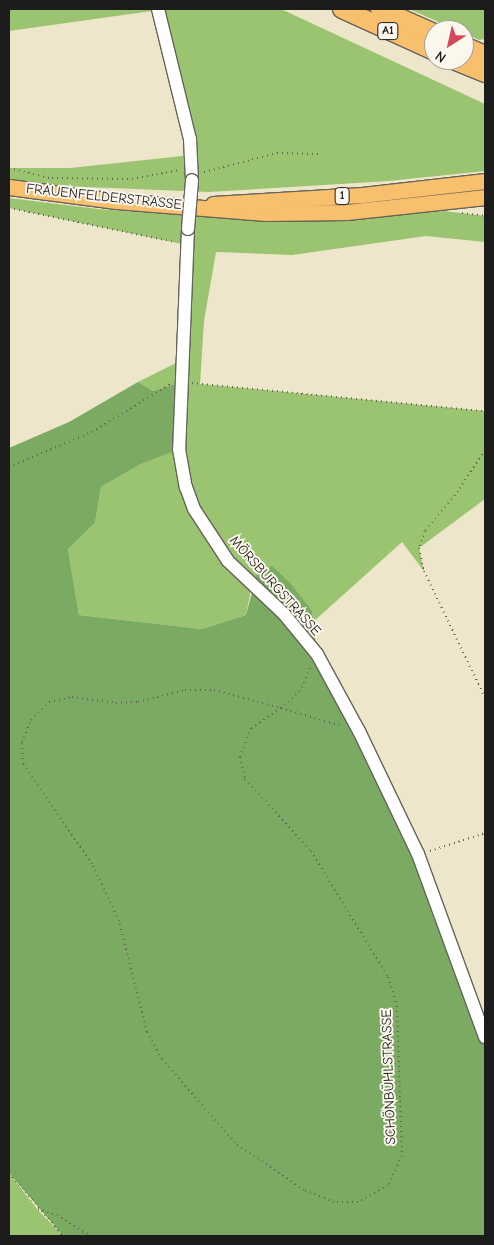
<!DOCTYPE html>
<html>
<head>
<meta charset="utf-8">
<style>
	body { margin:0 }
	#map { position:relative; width:494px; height:1245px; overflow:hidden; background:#eee6ca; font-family:"Comic Neue",sans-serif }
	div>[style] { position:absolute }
	.green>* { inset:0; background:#9ac470 }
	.forest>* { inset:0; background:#7baa62 }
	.path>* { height:2px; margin-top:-1px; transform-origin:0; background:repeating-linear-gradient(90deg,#666359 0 1px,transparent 0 5px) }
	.roads { filter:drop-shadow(1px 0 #666359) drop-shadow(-1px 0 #666359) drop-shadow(0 1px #666359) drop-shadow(0 -1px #666359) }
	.tertiary>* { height:12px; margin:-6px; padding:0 6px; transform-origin:6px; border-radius:6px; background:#fff }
	.primary>* { height:15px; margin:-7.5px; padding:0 7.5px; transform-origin:7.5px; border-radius:7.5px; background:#f8bf6c }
	.motorway>* { height:18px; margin:-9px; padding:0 9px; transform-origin:9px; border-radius:9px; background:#f8bf6c }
	.bridges { filter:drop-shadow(1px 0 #666359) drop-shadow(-1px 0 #666359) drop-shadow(0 1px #666359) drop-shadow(0 -1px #666359) }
	.tertiary-bridge>* { height:12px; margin:-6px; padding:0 6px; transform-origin:6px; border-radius:6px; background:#fff }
	span { translate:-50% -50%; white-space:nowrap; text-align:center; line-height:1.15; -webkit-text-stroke:4px #fbf7ec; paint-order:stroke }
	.shield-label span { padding:1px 4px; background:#fbf7ec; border:1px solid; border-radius:4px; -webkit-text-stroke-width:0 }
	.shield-label { font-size:12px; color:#1c1c1c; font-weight:700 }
	.street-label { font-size:14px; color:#1c1c1c }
	.frame { position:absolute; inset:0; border:10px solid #1c1c1c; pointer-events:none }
	.north { position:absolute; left:424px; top:20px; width:50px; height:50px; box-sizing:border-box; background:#fbf7ec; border:1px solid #a29f99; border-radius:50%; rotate:215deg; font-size:14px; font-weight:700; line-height:20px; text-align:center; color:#1c1c1c }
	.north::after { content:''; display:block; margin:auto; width:18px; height:22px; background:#d1495b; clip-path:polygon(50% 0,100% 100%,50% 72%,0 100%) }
</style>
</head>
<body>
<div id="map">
	<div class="green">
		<i style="clip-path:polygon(9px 9px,281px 9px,485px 104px,485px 171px,389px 181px,209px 192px,61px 186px,9px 179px,9px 168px,70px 168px,192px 155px,159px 10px,9px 31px)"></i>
		<i style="clip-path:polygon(409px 9px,485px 9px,485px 39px,479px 40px,464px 33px,464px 30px,457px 30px)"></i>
		<i style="clip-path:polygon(9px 198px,98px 209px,219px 218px,328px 220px,444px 211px,485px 216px,485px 242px,426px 236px,292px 255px,216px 252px,204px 321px,200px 384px,485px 411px,485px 499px,419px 548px,424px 571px,402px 542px,313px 622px,312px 611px,252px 585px,246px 615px,202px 629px,79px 615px,68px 549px,95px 523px,101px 487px,139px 465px,179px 448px,182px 382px,153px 391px,138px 382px,182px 360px,187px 245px,9px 208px)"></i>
		<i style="clip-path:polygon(9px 1173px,37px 1209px,63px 1236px,9px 1236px)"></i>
	</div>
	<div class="forest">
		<i style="clip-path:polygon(138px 382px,153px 391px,182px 382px,179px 449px,139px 465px,101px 487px,95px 523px,68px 549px,79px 615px,202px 629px,246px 615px,257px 574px,272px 566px,291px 584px,312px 611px,317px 654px,390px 791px,485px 1037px,485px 1236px,63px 1236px,9px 1173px,9px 448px,69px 422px)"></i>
	</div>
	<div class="path">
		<i style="left:9px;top:168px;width:45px;rotate:14deg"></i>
		<i style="left:204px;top:172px;width:75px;rotate:-14.6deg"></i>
		<i style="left:277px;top:153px;width:42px;rotate:1.4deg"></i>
		<i style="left:52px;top:178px;width:80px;rotate:0.7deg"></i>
		<i style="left:132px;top:179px;width:48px;rotate:-10.8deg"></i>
		<i style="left:9px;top:208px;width:169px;rotate:11.6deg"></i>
		<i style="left:462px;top:213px;width:23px;rotate:7deg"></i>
		<i style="left:192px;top:383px;width:294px;rotate:5.5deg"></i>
		<i style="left:485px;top:450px;width:49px;rotate:123.4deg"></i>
		<i style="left:458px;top:491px;width:52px;rotate:129.5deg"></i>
		<i style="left:425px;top:531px;width:18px;rotate:109deg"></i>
		<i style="left:419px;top:548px;width:24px;rotate:78deg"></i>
		<i style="left:424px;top:571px;width:141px;rotate:64.3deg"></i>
		<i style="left:9px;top:467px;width:90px;rotate:-22.9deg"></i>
		<i style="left:92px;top:432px;width:92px;rotate:-31.6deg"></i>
		<i style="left:310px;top:668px;width:25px;rotate:113deg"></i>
		<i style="left:300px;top:691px;width:25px;rotate:138deg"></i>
		<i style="left:281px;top:708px;width:64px;rotate:16.4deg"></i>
		<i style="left:185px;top:690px;width:29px"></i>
		<i style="left:214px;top:690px;width:69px;rotate:15deg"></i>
		<i style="left:281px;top:708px;width:36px;rotate:146deg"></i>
		<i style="left:251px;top:728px;width:31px;rotate:111deg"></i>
		<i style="left:240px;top:757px;width:23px;rotate:77deg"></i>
		<i style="left:245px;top:779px;width:98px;rotate:47.5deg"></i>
		<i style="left:311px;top:851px;width:148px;rotate:58.6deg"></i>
		<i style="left:388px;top:977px;width:30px;rotate:73deg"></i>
		<i style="left:397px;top:1006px;width:150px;rotate:88.1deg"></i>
		<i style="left:402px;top:1156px;width:32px;rotate:116deg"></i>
		<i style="left:388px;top:1185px;width:34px;rotate:150deg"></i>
		<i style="left:358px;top:1202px;width:24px;rotate:180deg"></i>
		<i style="left:334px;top:1202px;width:32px;rotate:-158deg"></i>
		<i style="left:304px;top:1190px;width:83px;rotate:-145.7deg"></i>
		<i style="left:235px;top:1143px;width:111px;rotate:-131deg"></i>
		<i style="left:162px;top:1059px;width:31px;rotate:-119deg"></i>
		<i style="left:147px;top:1032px;width:114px;rotate:-104.2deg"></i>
		<i style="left:119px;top:921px;width:63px;rotate:-115.3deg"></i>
		<i style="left:92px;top:864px;width:121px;rotate:-124.6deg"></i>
		<i style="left:23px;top:764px;width:22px;rotate:-93deg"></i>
		<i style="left:22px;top:742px;width:24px;rotate:-68deg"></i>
		<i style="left:31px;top:720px;width:25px;rotate:-45deg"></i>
		<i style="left:49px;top:702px;width:24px;rotate:-12deg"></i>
		<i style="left:72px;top:697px;width:44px;rotate:7.8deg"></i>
		<i style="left:116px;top:703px;width:22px;rotate:-3deg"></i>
		<i style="left:138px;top:702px;width:49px;rotate:-14.3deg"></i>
		<i style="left:430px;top:851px;width:58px;rotate:-18.1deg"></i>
		<i style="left:9px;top:1173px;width:83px;rotate:49.4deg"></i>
		<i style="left:38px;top:1209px;width:20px;rotate:18deg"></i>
		<i style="left:57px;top:1215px;width:40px;rotate:32deg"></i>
		<i style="left:78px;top:1236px;width:8px;rotate:-30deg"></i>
	</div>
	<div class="roads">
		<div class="tertiary">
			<i style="left:158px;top:9px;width:134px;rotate:76.2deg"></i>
			<i style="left:190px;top:139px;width:41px;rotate:87.2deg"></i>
			<i style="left:188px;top:229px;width:220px;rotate:92.3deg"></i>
			<i style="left:179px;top:449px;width:39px;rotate:80deg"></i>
			<i style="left:186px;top:487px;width:23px;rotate:70deg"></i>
			<i style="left:194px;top:509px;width:62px;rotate:56.8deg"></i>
			<i style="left:228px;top:561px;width:77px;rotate:43.4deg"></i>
			<i style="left:284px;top:614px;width:52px;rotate:50.5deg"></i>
			<i style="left:317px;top:654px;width:88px;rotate:61.4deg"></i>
			<i style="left:359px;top:731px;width:136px;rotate:64.4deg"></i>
			<i style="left:418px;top:854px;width:195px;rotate:69.9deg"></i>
		</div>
		<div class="primary">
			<i style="left:9px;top:187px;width:108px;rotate:7.5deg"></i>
			<i style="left:116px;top:201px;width:150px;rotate:4.6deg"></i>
			<i style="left:266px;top:213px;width:81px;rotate:-0.7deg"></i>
			<i style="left:347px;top:212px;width:139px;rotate:-6.2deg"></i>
			<i style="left:213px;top:204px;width:149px;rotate:-3.5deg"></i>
			<i style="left:362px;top:195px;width:124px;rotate:-6.5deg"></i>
		</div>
		<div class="motorway">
			<i style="left:342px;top:9px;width:101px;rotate:24.5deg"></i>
			<i style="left:380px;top:9px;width:59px;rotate:24deg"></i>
			<i style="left:464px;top:46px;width:23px;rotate:23deg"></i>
			<i style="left:453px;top:60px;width:35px;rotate:22deg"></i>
		</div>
	</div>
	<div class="bridges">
		<div class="tertiary-bridge">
			<i style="left:188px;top:229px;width:49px;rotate:-85.3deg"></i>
		</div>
	</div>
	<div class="shield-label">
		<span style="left:388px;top:31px">A1</span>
		<span style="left:342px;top:196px">1</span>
	</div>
	<div class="street-label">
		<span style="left:104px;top:197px;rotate:6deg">FRAUENFELDERSTRASSE</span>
		<span style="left:275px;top:586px;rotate:48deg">MÖRSBURGSTRASSE</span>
		<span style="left:389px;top:1077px;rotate:-92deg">SCHÖNBÜHLSTRASSE</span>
	</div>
	<div class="frame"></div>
	<div class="north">N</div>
</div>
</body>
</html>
